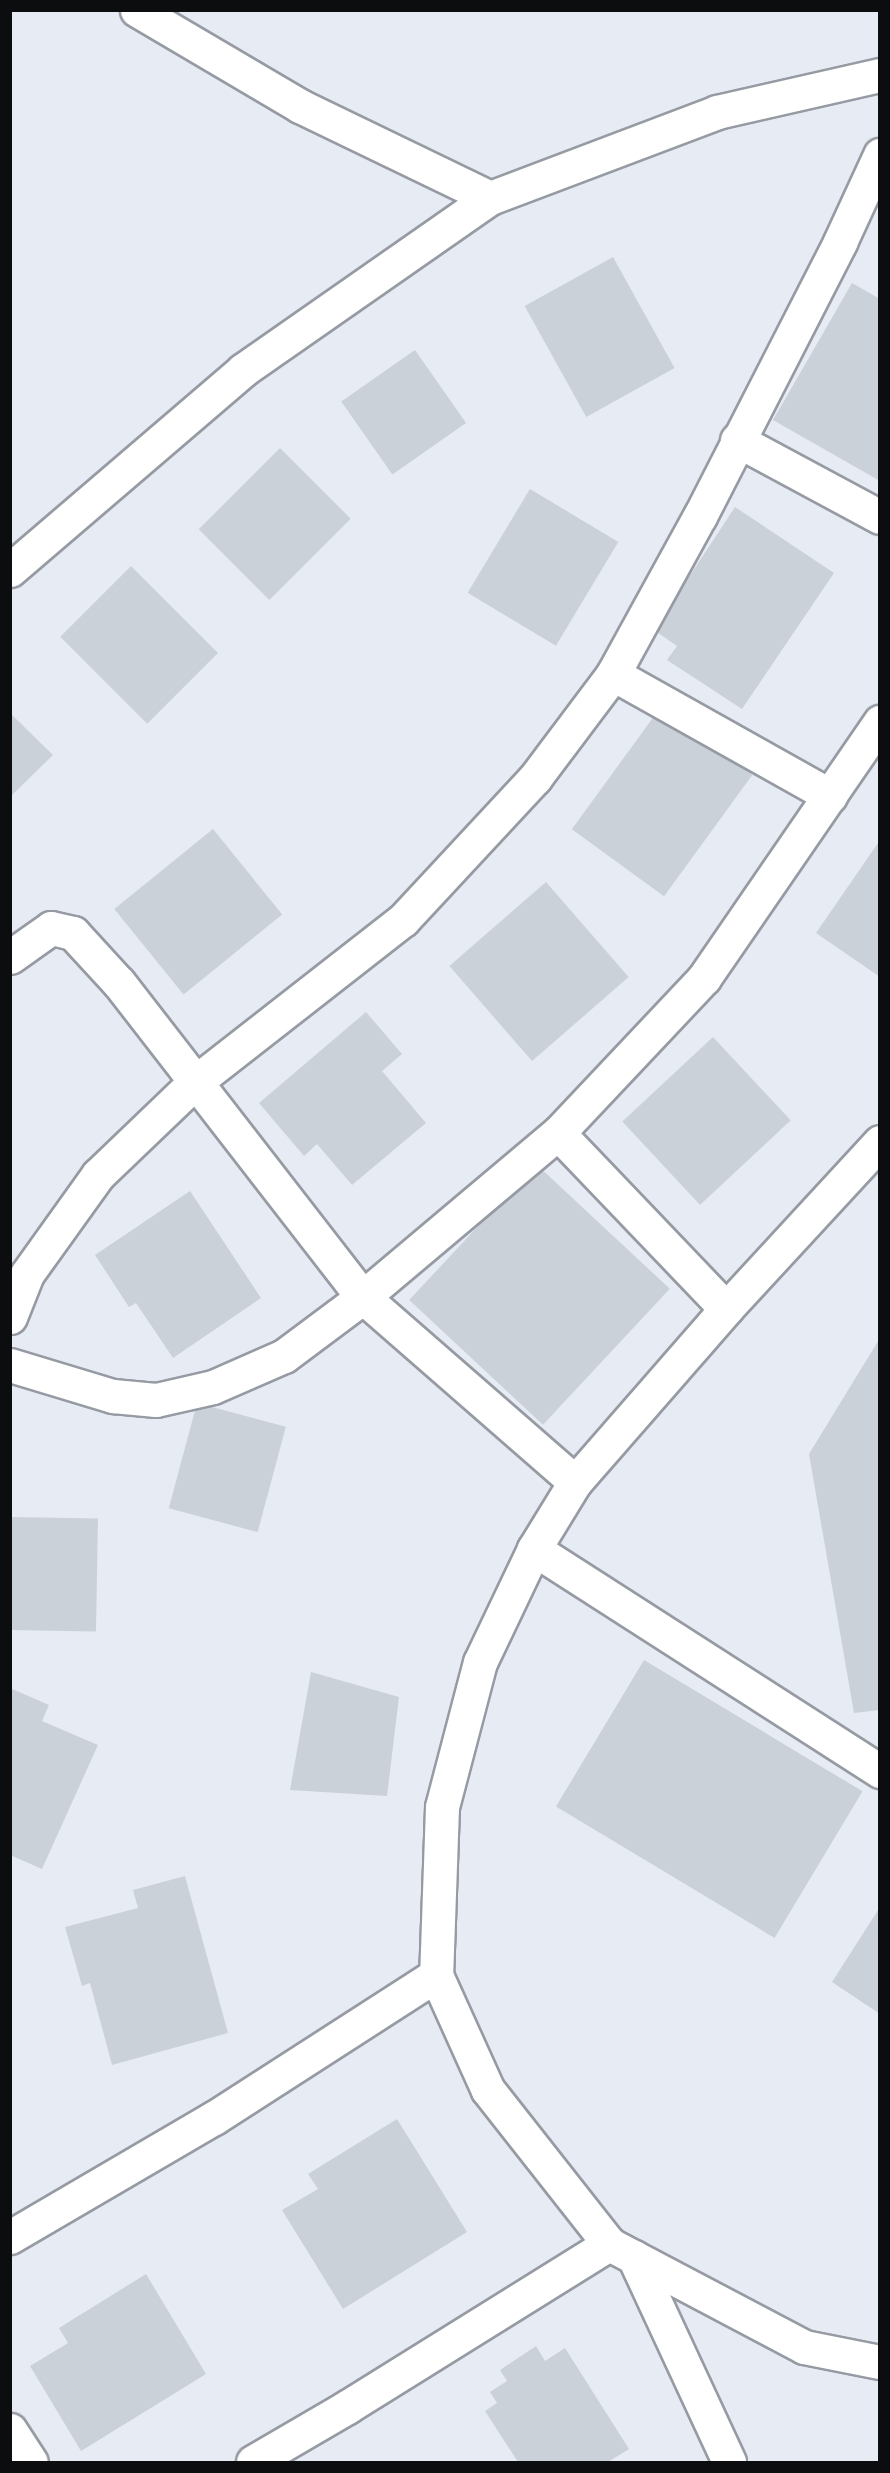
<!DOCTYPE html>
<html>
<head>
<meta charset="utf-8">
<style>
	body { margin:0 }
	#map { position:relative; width:890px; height:2473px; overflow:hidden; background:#e7ecf4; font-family:Barlow,sans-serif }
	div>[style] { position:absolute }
	.building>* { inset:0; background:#cbd1d9; transform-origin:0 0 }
	.roads { filter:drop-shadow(2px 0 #969ba3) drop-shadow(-2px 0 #969ba3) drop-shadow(0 2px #969ba3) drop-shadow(0 -2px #969ba3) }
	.street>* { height:33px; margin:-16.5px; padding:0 16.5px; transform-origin:16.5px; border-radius:16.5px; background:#fff }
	span { translate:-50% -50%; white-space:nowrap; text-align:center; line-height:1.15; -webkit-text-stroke:5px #fff; paint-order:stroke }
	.frame { position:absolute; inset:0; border:12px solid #0b0d0f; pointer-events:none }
</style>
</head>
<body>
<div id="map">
	<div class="building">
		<i style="left:613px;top:257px;width:127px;height:101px;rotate:61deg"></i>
		<i style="clip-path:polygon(852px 283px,880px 299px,880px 481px,773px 420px)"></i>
		<i style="left:415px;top:350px;width:89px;height:90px;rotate:55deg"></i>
		<i style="left:280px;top:448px;width:100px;height:115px;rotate:45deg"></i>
		<i style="left:530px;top:489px;width:103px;height:121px;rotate:31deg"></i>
		<i style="clip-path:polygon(735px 507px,834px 573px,742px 709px,667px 660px,677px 646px,654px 630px)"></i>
		<i style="left:131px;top:566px;width:123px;height:100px;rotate:45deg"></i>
		<i style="left:660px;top:708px;width:114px;height:150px;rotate:36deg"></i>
		<i style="clip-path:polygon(10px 713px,53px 755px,10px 797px)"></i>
		<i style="left:213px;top:829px;width:110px;height:127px;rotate:51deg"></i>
		<i style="clip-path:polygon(880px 840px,880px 977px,816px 933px)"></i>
		<i style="left:546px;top:882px;width:126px;height:128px;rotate:49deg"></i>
		<i style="clip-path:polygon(366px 1012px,402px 1054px,382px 1071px,426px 1123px,352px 1185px,317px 1144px,304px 1156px,259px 1103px)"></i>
		<i style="left:713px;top:1037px;width:114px;height:124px;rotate:47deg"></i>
		<i style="left:536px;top:1164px;width:183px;height:186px;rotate:43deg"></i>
		<i style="clip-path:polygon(190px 1191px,261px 1298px,173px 1358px,136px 1303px,129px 1307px,95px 1255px)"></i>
		<i style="clip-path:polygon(880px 1338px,880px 1710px,854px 1713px,809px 1454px)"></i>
		<i style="left:197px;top:1403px;width:92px;height:109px;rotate:15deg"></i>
		<i style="left:10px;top:1517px;width:88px;height:113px;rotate:1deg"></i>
		<i style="left:644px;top:1660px;width:255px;height:171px;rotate:31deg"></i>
		<i style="clip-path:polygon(311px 1672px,399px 1697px,387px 1796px,290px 1790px)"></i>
		<i style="clip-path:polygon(10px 1688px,49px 1705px,42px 1721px,98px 1745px,42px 1869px,10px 1855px)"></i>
		<i style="clip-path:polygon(185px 1876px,228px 2033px,112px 2065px,90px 1983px,82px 1986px,65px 1927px,138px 1908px,133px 1890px)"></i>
		<i style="clip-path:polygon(880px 1907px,880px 2014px,832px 1982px)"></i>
		<i style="clip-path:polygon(397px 2119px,467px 2232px,343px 2309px,282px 2210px,318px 2189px,308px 2174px)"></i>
		<i style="clip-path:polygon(146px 2274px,206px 2374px,81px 2451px,30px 2366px,68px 2343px,59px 2328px)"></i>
		<i style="clip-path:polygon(536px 2346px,545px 2361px,565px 2348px,629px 2449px,608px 2462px,518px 2462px,485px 2411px,497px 2403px,490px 2392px,507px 2381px,500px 2370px)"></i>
	</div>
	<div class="roads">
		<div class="street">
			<i style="left:137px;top:10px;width:189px;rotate:30.5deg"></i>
			<i style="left:300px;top:106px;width:211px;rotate:25.8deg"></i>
			<i style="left:737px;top:440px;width:162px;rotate:28.3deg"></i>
			<i style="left:10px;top:570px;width:307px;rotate:-40.6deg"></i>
			<i style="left:243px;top:370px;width:301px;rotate:-34.9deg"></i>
			<i style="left:490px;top:198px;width:243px;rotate:-20.7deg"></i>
			<i style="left:717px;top:112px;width:167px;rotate:-12.8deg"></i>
			<i style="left:613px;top:674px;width:249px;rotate:29.3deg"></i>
			<i style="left:10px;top:957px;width:50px;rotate:-35.3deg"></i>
			<i style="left:51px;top:928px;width:23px;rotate:13deg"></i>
			<i style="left:73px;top:933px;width:68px;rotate:47.4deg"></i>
			<i style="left:119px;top:983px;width:398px;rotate:52.2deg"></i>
			<i style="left:363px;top:1297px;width:281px;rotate:41.1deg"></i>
			<i style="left:558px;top:1133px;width:243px;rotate:46.3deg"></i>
			<i style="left:880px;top:1142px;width:227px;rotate:132.7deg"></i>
			<i style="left:726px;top:1309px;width:230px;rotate:131.1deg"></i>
			<i style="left:575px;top:1482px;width:79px;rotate:121.5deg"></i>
			<i style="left:534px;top:1549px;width:125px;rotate:115.5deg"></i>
			<i style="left:480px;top:1662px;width:150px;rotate:104.7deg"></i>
			<i style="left:442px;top:1807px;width:168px;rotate:92deg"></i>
			<i style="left:436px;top:1975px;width:126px;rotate:65.7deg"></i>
			<i style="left:488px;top:2090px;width:196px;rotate:51.8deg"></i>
			<i style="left:609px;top:2244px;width:221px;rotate:27.8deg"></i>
			<i style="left:804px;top:2347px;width:77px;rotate:11.2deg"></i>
			<i style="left:10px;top:1317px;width:46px;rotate:-68.4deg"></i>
			<i style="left:27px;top:1274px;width:122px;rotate:-54.4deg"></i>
			<i style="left:98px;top:1175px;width:133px;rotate:-43.8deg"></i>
			<i style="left:194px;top:1083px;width:265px;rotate:-38deg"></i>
			<i style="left:403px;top:920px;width:194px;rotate:-47.1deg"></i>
			<i style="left:535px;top:778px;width:130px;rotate:-53.1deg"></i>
			<i style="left:613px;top:674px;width:180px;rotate:-61.2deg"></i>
			<i style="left:700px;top:516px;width:308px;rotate:-62.9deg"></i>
			<i style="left:840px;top:242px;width:96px;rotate:-65.3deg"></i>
			<i style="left:10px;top:1365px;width:108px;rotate:16.8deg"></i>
			<i style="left:113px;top:1396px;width:43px;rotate:5.3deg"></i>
			<i style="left:156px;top:1400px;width:58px;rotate:-12.8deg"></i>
			<i style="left:213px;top:1387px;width:77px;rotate:-23.6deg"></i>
			<i style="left:284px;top:1356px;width:99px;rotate:-36.8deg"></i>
			<i style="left:363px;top:1297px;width:255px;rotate:-40.1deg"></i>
			<i style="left:558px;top:1133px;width:213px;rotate:-46.7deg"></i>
			<i style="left:704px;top:978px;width:311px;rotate:-55.5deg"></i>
			<i style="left:534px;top:1549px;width:411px;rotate:32.7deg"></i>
			<i style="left:10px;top:2237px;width:236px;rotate:-30.3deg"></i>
			<i style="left:214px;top:2118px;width:264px;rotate:-32.8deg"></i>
			<i style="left:634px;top:2257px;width:226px;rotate:65.1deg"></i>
			<i style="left:10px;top:2430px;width:38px;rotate:57deg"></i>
			<i style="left:253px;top:2462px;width:109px;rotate:-30.3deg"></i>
			<i style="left:347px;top:2407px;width:309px;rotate:-31.9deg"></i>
		</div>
	</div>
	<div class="frame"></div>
</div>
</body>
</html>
